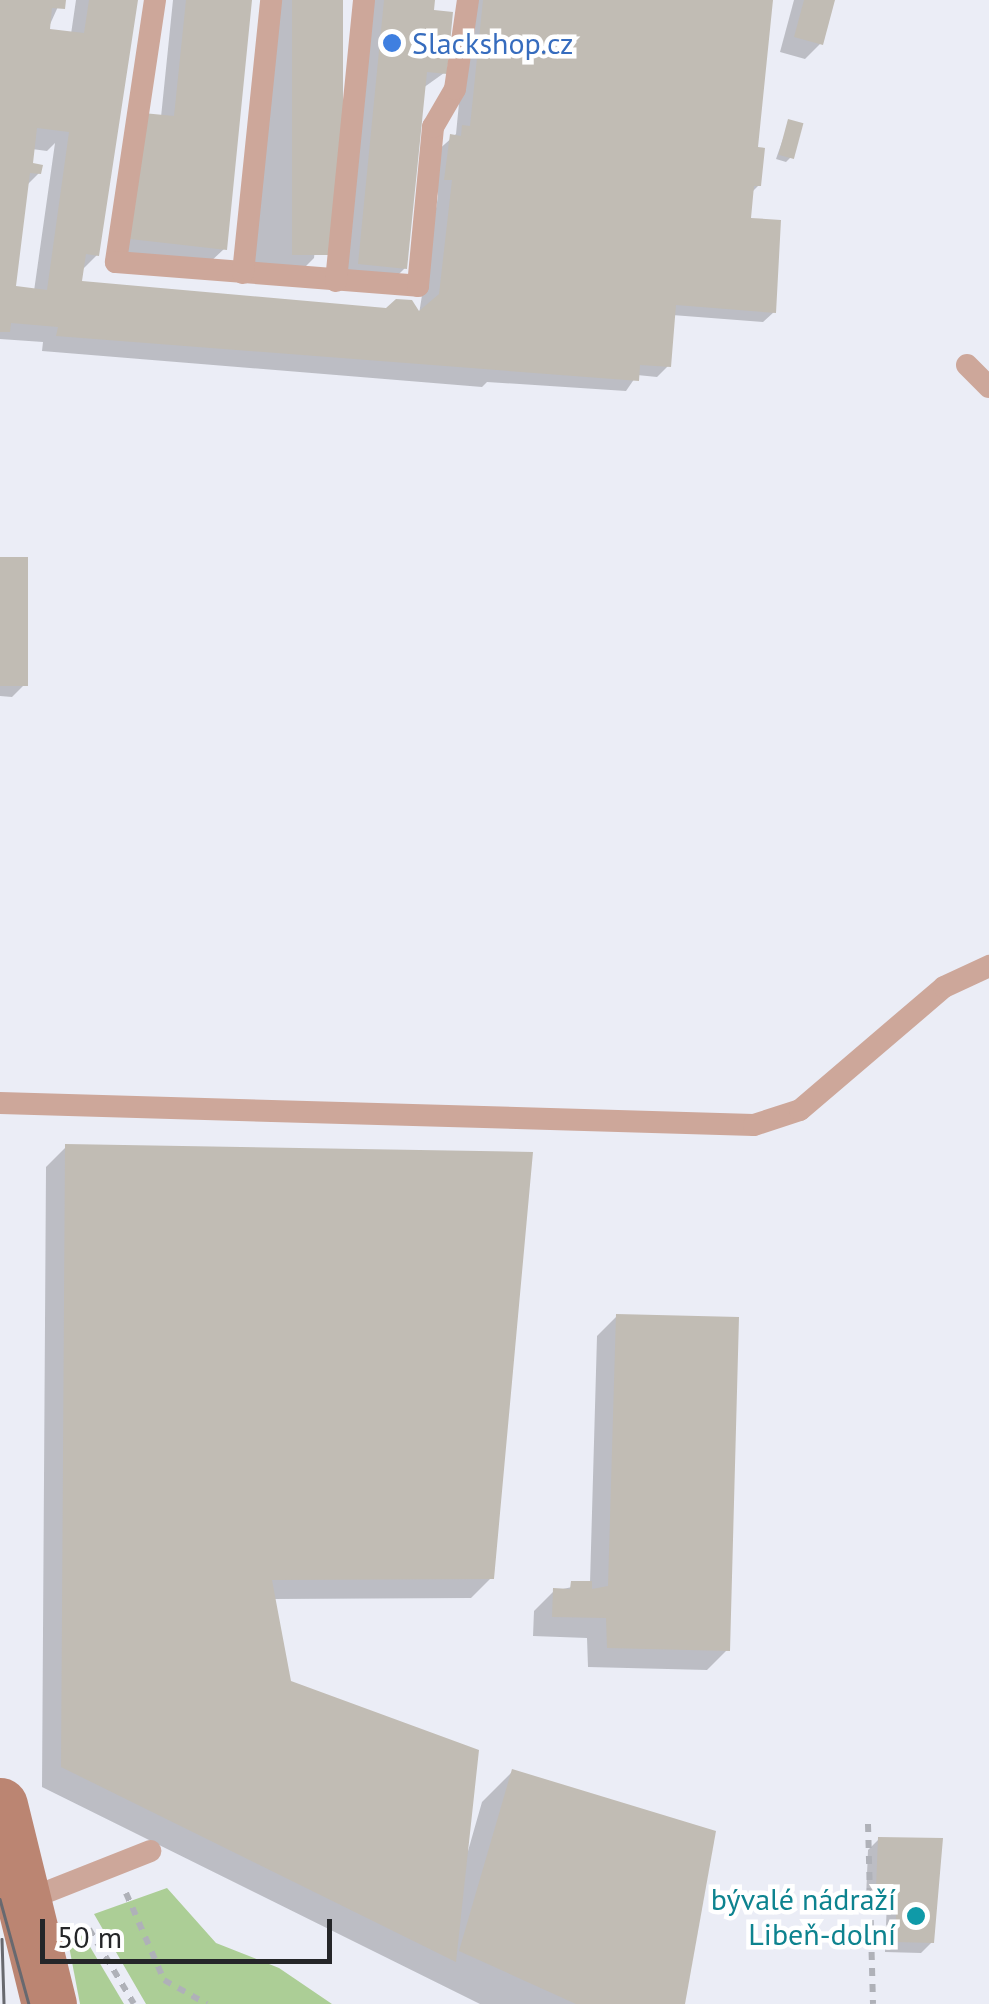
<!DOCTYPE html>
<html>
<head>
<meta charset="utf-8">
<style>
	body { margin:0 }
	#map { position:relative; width:989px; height:2004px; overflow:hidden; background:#ebedf6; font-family:"PT Sans",sans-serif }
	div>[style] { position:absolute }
	.green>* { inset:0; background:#acce96 }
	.shadow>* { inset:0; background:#0003 }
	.building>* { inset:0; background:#c1bcb4; transform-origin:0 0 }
	.path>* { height:6px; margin-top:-3px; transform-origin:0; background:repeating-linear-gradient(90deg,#afb1b8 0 8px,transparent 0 16px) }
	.service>* { height:22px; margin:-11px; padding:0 11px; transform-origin:11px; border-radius:11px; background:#cda79a }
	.secondary>* { height:55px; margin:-27.5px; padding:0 27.5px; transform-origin:27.5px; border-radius:27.5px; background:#bb8572 }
	.tram>* { height:2.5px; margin:-1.25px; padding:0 1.25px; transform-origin:1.25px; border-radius:1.25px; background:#68696f }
	.dots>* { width:28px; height:28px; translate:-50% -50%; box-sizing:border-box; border:5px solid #fff; border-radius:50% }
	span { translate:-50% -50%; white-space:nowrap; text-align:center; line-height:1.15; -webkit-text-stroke:9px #fff; paint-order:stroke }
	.shop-label { font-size:30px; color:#366cbe }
	.left { translate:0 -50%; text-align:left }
	.culture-label { font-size:30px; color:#0d838f }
	.right { translate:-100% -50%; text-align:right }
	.scale { position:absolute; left:40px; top:1919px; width:292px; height:45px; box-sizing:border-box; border:5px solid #252629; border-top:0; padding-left:12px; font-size:30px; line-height:35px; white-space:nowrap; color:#252629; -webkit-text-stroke:8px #fff; paint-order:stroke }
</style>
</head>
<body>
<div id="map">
	<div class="green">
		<i style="clip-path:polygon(167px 1888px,216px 1943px,279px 1968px,332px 2004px,146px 2004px,94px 1914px)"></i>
		<i style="clip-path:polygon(83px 1935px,124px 2004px,80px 2004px,68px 1941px)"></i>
	</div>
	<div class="shadow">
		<i style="clip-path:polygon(evenodd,0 0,61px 0,47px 31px,71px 34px,76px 0,135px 0,97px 255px,81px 271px,79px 283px,419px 314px,438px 196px,435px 153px,456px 134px,469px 0,771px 0,756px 149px,759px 185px,751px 193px,748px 220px,774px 312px,763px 322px,672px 315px,668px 366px,657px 377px,637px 375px,626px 391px,487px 382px,482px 387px,42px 351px,43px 342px,0 339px,0 0,55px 143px,34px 291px,13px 288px,26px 186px,39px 173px,30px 162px,32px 149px,47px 151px,55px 143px)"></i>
		<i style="clip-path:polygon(173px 0,249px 0,224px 249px,208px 264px,115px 254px,161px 117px)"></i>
		<i style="clip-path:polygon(279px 0,340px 0,314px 258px,298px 274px,252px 269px)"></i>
		<i style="clip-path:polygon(371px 0,432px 0,444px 73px,423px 88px,405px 268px,389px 284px,343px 279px)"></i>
		<i style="clip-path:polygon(794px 0,832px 0,821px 43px,805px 59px,780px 52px)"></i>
		<i style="clip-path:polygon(789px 122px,791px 157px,786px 162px,776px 159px)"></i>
		<i style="clip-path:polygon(0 559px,23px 686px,12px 697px,0 696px)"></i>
		<i style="clip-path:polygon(66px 1147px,492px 1577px,471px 1598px,273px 1599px,289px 1683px,468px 1851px,482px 1802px,513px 1771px,683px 2004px,480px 2004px,42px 1787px,46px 1167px)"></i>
		<i style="clip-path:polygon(617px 1316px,727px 1650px,707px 1670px,588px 1667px,587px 1638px,533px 1636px,534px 1611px,554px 1591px,590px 1583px,597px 1336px)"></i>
		<i style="clip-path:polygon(879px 1839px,932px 1942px,921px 1953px,885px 1952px,887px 1899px,866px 1898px,868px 1850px)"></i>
	</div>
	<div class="building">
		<i style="clip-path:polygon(evenodd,0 0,66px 0,65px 9px,52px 8px,50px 29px,84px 33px,89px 0,138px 0,99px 256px,86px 254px,82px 281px,386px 308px,396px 299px,412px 300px,419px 311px,439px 294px,452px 180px,444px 180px,450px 134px,461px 136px,462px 125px,470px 126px,483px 0,773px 0,758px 147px,765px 148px,761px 186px,754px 186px,751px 218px,781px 220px,776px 313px,676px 305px,671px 367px,640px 365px,639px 381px,56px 336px,58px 327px,11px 323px,10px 332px,0 332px,0 0,37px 128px,69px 132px,47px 290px,16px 286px,30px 173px,41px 174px,43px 165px,33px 163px,37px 128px)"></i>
		<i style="clip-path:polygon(186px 0,252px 0,227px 250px,130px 239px,143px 113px,174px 116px)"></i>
		<i style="left:292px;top:0;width:51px;height:255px"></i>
		<i style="clip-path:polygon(384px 0,435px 0,434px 10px,453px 12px,447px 74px,427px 72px,407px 269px,358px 264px)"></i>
		<i style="clip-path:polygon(804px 0,835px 0,823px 45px,794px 37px)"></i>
		<i style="left:788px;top:119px;width:16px;height:37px;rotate:15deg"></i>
		<i style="left:0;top:557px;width:28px;height:129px"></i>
		<i style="clip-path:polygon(65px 1144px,533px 1152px,494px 1579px,272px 1580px,291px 1681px,479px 1750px,456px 1962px,61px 1767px)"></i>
		<i style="clip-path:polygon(616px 1314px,739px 1317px,730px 1651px,607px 1648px,606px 1618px,552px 1617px,553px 1588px,570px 1589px,571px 1581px,592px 1581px,592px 1589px,608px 1586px)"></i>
		<i style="clip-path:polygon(512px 1769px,716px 1831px,685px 2004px,576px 2004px,459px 1951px)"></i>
		<i style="clip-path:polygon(878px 1837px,943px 1838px,934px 1943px,895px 1942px,897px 1889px,876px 1889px)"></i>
	</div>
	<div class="path">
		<i style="left:868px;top:1824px;width:180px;rotate:88.4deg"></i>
		<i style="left:126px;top:1893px;width:95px;rotate:66.4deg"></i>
		<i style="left:164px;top:1980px;width:49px;rotate:29.2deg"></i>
		<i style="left:89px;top:1929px;width:87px;rotate:59deg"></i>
	</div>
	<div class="service">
		<i style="left:155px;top:0;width:265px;rotate:98.5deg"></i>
		<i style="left:116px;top:262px;width:303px;rotate:4.5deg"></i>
		<i style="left:418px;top:286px;width:160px;rotate:-84.6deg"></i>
		<i style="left:433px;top:127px;width:44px;rotate:-59.9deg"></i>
		<i style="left:455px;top:89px;width:90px;rotate:-81.7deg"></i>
		<i style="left:243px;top:273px;width:274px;rotate:-84.1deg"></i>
		<i style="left:336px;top:281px;width:282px;rotate:-84.3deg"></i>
		<i style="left:967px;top:365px;width:31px;rotate:45deg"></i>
		<i style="left:0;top:1103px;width:754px;rotate:1.67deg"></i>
		<i style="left:754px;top:1125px;width:48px;rotate:-18.1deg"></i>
		<i style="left:800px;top:1110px;width:189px;rotate:-40.5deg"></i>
		<i style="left:944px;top:987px;width:50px;rotate:-25deg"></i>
		<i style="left:24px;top:1901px;width:136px;rotate:-21.6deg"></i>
	</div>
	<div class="secondary">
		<i style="left:0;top:1805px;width:205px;rotate:76.2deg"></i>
	</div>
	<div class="tram">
		<i style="left:0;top:1899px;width:109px;rotate:74.6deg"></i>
		<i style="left:2px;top:1939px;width:65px;rotate:88.2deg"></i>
	</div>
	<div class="dots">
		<i style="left:392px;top:43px;background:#3f7fe0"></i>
		<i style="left:916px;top:1916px;background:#0f9aa8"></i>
	</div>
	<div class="shop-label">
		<span class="left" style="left:412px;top:43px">Slackshop.cz</span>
	</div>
	<div class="culture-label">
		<span class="right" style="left:896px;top:1916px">bývalé nádraží<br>Libeň-dolní</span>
	</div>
	<div class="scale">50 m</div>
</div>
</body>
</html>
